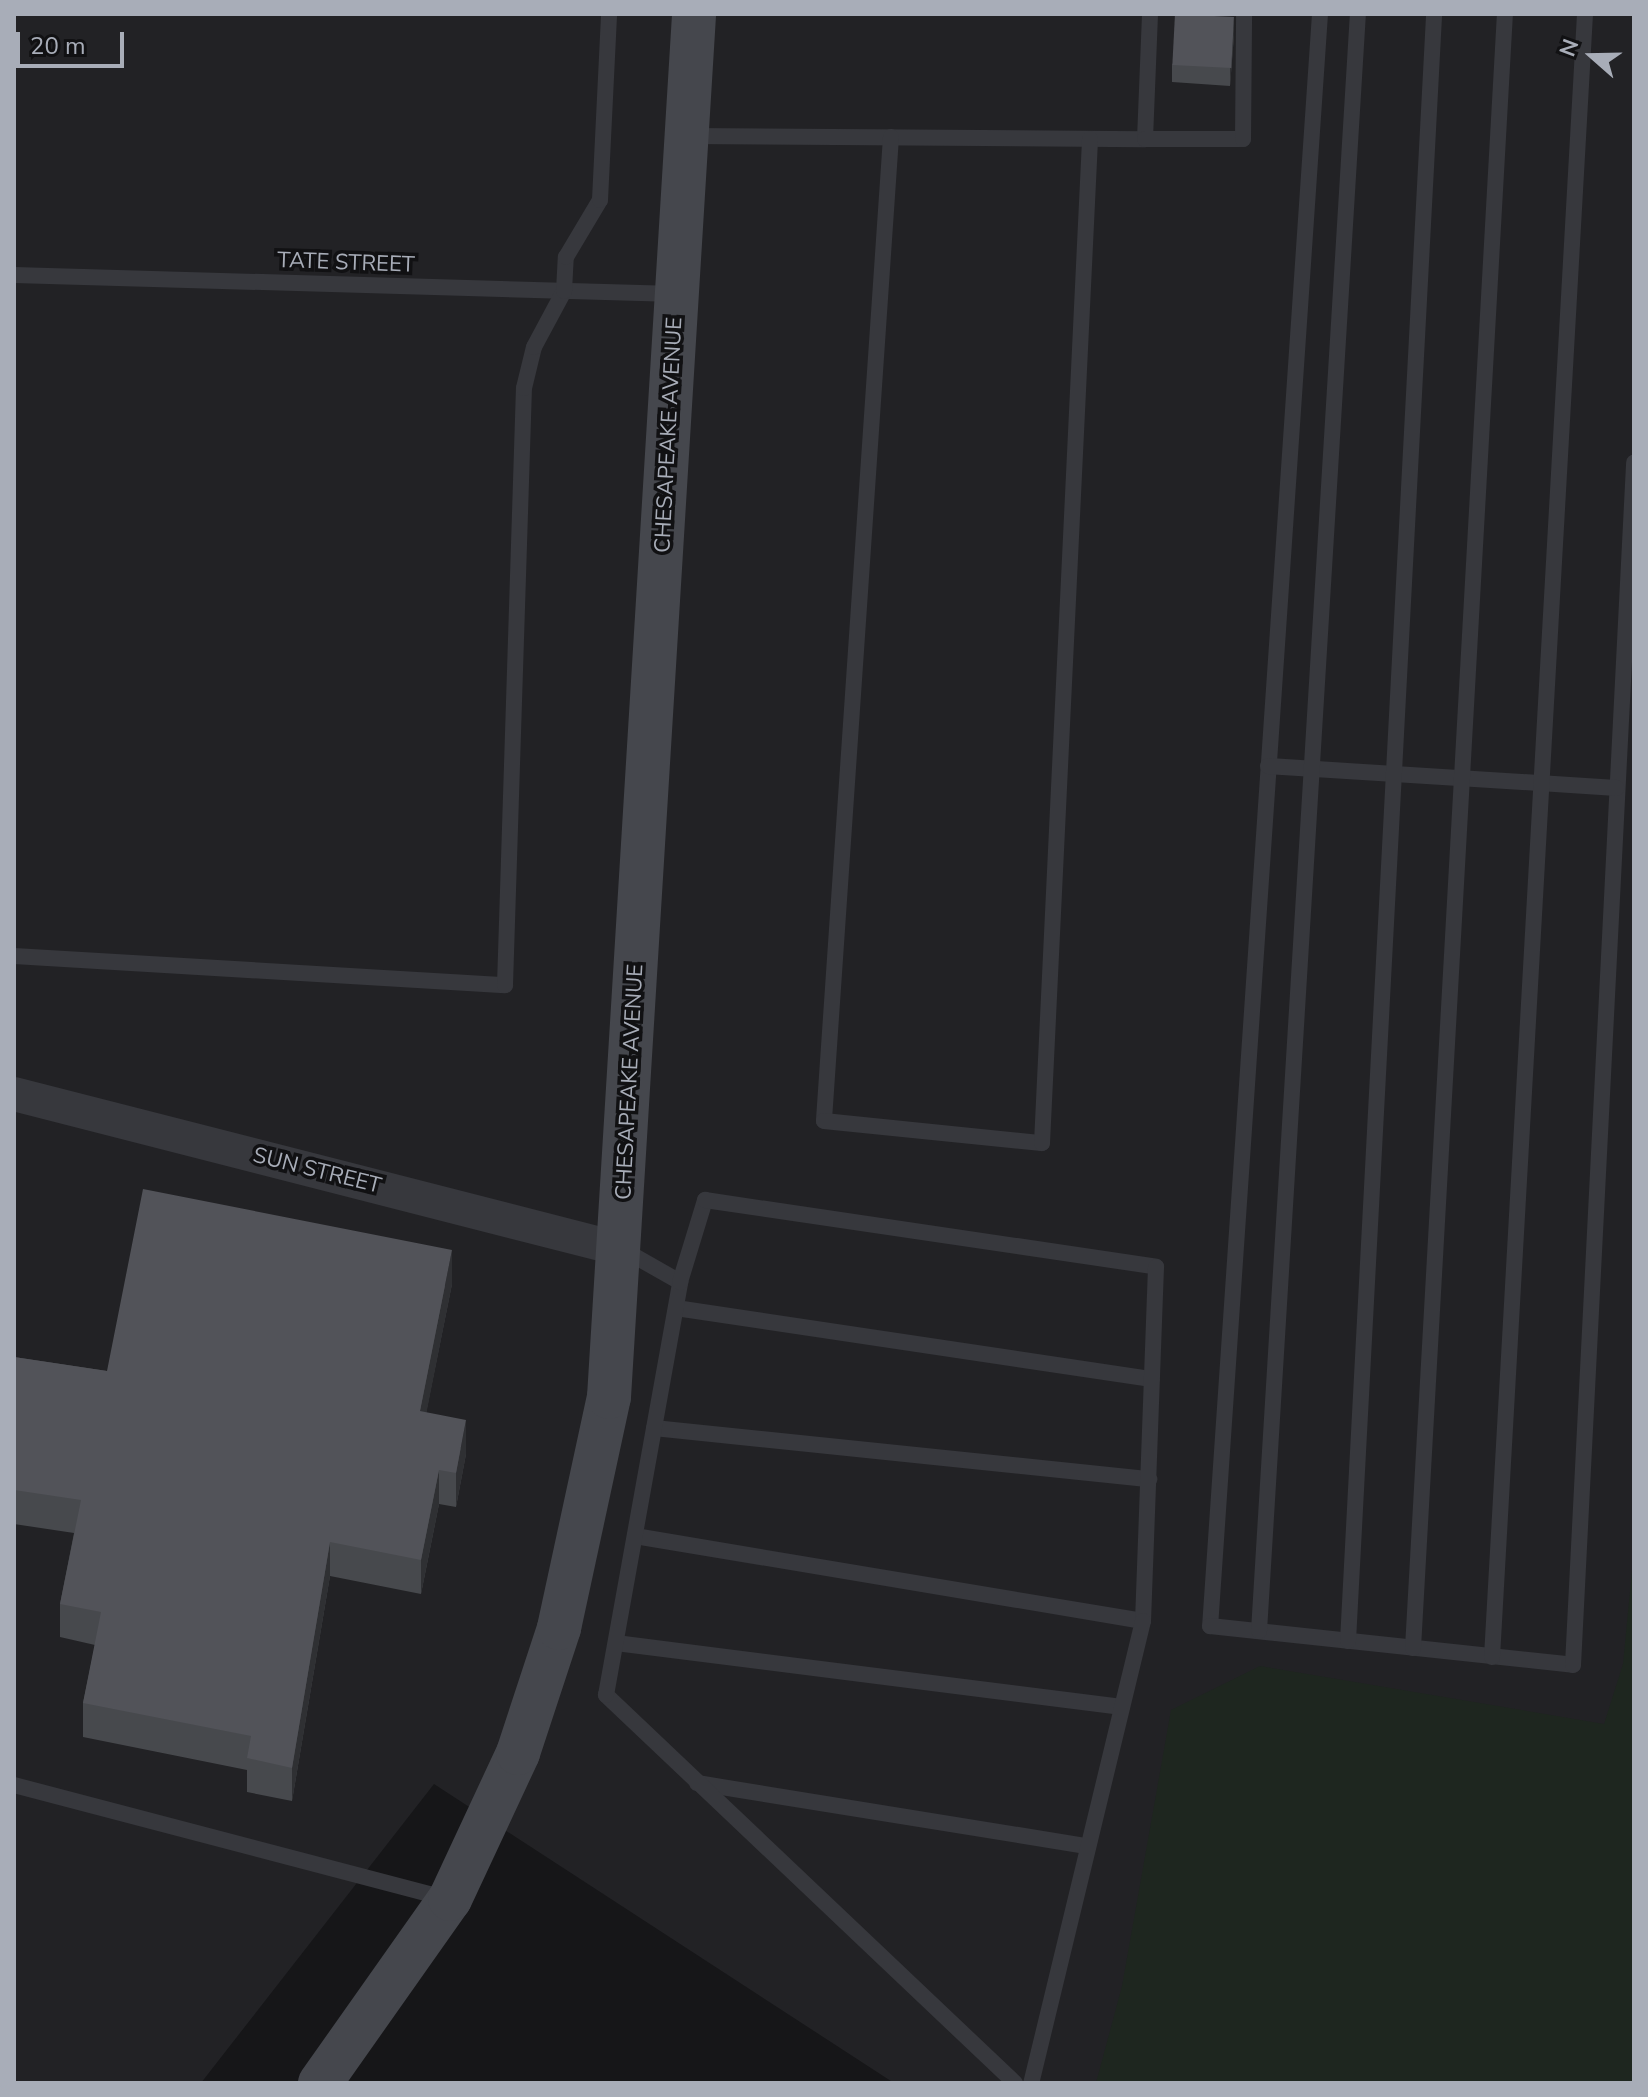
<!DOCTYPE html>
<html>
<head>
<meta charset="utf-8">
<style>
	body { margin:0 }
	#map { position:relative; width:1648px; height:2097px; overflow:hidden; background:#161618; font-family:"Nunito Sans",sans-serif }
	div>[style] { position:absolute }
	.built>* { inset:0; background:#222225 }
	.green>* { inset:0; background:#1e261f }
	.lane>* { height:16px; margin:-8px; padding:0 8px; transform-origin:8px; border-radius:8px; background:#37383d }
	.street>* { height:34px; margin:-17px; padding:0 17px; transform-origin:17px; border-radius:17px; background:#37383d }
	.secondary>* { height:44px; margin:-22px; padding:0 22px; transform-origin:22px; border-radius:22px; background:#45474d }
	.wall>* { inset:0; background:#47494d }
	.shaded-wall>* { inset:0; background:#2f3033 }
	.building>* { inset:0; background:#525359; transform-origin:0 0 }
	span { translate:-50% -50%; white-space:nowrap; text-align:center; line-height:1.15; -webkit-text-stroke:7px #111113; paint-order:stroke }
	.street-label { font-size:22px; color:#a8adb8 }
	.frame { position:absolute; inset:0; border:16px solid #a8adb8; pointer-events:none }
	.north { position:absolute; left:1552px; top:16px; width:80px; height:80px; -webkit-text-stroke:6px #111113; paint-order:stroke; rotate:290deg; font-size:22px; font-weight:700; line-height:32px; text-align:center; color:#a8adb8 }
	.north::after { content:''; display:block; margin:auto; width:28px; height:36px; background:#a8adb8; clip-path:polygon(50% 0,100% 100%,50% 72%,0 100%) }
	.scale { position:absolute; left:16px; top:32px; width:108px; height:36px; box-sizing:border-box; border:4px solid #a8adb8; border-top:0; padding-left:10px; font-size:24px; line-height:28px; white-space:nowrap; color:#a8adb8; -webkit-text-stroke:6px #111113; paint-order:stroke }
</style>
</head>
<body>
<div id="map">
	<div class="built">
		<i style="clip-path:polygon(14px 14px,1634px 14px,1634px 2083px,894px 2083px,434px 1784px,201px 2083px,14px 2083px)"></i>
	</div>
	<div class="green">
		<i style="clip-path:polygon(1634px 1550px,1634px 2083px,1096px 2083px,1122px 1986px,1171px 1710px,1260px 1666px,1604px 1724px,1623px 1664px)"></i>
	</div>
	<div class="lane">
		<i style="left:1320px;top:14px;width:1616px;rotate:93.9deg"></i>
		<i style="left:1210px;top:1626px;width:365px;rotate:6.1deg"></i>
		<i style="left:1573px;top:1665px;width:1204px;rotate:-87.09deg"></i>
		<i style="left:688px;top:136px;width:457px;rotate:0.4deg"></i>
		<i style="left:1145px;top:139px;width:125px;rotate:-87.7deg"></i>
		<i style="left:891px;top:137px;width:986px;rotate:93.9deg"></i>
		<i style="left:824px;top:1121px;width:219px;rotate:5.8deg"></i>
		<i style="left:1042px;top:1143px;width:1005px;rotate:-87.26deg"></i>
		<i style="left:1145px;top:139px;width:98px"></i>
		<i style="left:1243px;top:139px;width:125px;rotate:-89.5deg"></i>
		<i style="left:14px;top:275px;width:662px;rotate:1.64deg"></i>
		<i style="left:1268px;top:766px;width:349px;rotate:3.6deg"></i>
		<i style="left:14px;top:956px;width:492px;rotate:3.4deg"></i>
		<i style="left:505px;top:985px;width:597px;rotate:-88.18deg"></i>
		<i style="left:524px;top:388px;width:42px;rotate:-76.3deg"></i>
		<i style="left:534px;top:347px;width:64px;rotate:-61.8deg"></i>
		<i style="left:564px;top:291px;width:34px;rotate:-87deg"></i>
		<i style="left:566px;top:257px;width:66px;rotate:-59.2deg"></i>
		<i style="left:600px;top:200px;width:186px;rotate:-87.2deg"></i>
		<i style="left:622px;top:1249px;width:67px;rotate:29.6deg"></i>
		<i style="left:676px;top:1308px;width:481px;rotate:8.5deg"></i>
		<i style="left:654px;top:1428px;width:498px;rotate:5.9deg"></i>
		<i style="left:635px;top:1536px;width:515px;rotate:9.5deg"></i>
		<i style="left:1259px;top:1631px;width:1620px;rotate:-86.5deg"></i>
		<i style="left:1348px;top:1641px;width:1629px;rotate:-86.97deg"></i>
		<i style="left:616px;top:1643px;width:510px;rotate:7.21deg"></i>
		<i style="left:1413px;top:1648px;width:1637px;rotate:-86.78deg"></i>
		<i style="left:1492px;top:1657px;width:1646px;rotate:-86.76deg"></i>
		<i style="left:697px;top:1783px;width:396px;rotate:9.2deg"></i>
		<i style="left:14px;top:1785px;width:447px;rotate:14.7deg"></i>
		<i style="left:1015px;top:2083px;width:564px;rotate:-136.51deg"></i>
		<i style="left:606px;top:1695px;width:420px;rotate:-79.8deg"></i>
		<i style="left:680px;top:1282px;width:86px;rotate:-73deg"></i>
		<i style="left:705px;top:1200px;width:456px;rotate:8.4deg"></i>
		<i style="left:1156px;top:1267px;width:354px;rotate:92.1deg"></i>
		<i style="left:1143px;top:1621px;width:475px;rotate:103.6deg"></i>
	</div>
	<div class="street">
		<i style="left:14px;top:1094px;width:626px;rotate:14.35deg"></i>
	</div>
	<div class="secondary">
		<i style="left:320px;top:2083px;width:225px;rotate:-54.8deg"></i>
		<i style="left:450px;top:1899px;width:161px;rotate:-65deg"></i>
		<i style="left:518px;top:1753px;width:132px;rotate:-71.8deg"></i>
		<i style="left:559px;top:1628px;width:236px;rotate:-77.8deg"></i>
		<i style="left:609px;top:1397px;width:1386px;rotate:-86.48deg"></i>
	</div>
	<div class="wall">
		<i style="clip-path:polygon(1201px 15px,1212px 16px,1234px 35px,1230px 86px,1172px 82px,1172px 65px)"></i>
		<i style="clip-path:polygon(452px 1284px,426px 1413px,466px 1454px,456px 1507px,439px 1504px,421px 1594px,330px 1576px,292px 1801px,247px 1792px,247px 1770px,83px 1737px,83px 1703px,95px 1645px,60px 1637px,60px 1604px,74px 1533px,14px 1524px,14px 1357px,107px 1371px)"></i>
	</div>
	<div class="shaded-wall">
		<i style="clip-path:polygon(1234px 17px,1234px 35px,1230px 86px,1230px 68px)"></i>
		<i style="clip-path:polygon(452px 1250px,452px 1284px,420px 1445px,420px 1411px)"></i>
		<i style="clip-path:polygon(466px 1420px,466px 1454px,456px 1507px,456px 1473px)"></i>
		<i style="clip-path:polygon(439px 1470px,439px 1504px,421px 1594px,421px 1560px)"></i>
		<i style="clip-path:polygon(330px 1542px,330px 1576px,292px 1801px,292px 1768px)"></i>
	</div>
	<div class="building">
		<i style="left:1175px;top:14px;width:59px;height:51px;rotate:3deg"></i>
		<i style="clip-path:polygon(143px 1189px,452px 1250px,420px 1411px,466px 1420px,456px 1473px,439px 1470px,421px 1560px,330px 1542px,292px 1768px,247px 1758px,251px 1736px,83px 1703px,101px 1612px,60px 1604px,81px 1500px,14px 1490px,14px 1357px,107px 1371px)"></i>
	</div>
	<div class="street-label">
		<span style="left:346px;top:263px;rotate:2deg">TATE STREET</span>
		<span style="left:669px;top:435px;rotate:-87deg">CHESAPEAKE AVENUE</span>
		<span style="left:630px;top:1082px;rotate:-87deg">CHESAPEAKE AVENUE</span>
		<span style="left:317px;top:1171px;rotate:14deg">SUN STREET</span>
	</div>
	<div class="frame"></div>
	<div class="north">N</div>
	<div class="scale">20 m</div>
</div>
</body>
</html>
